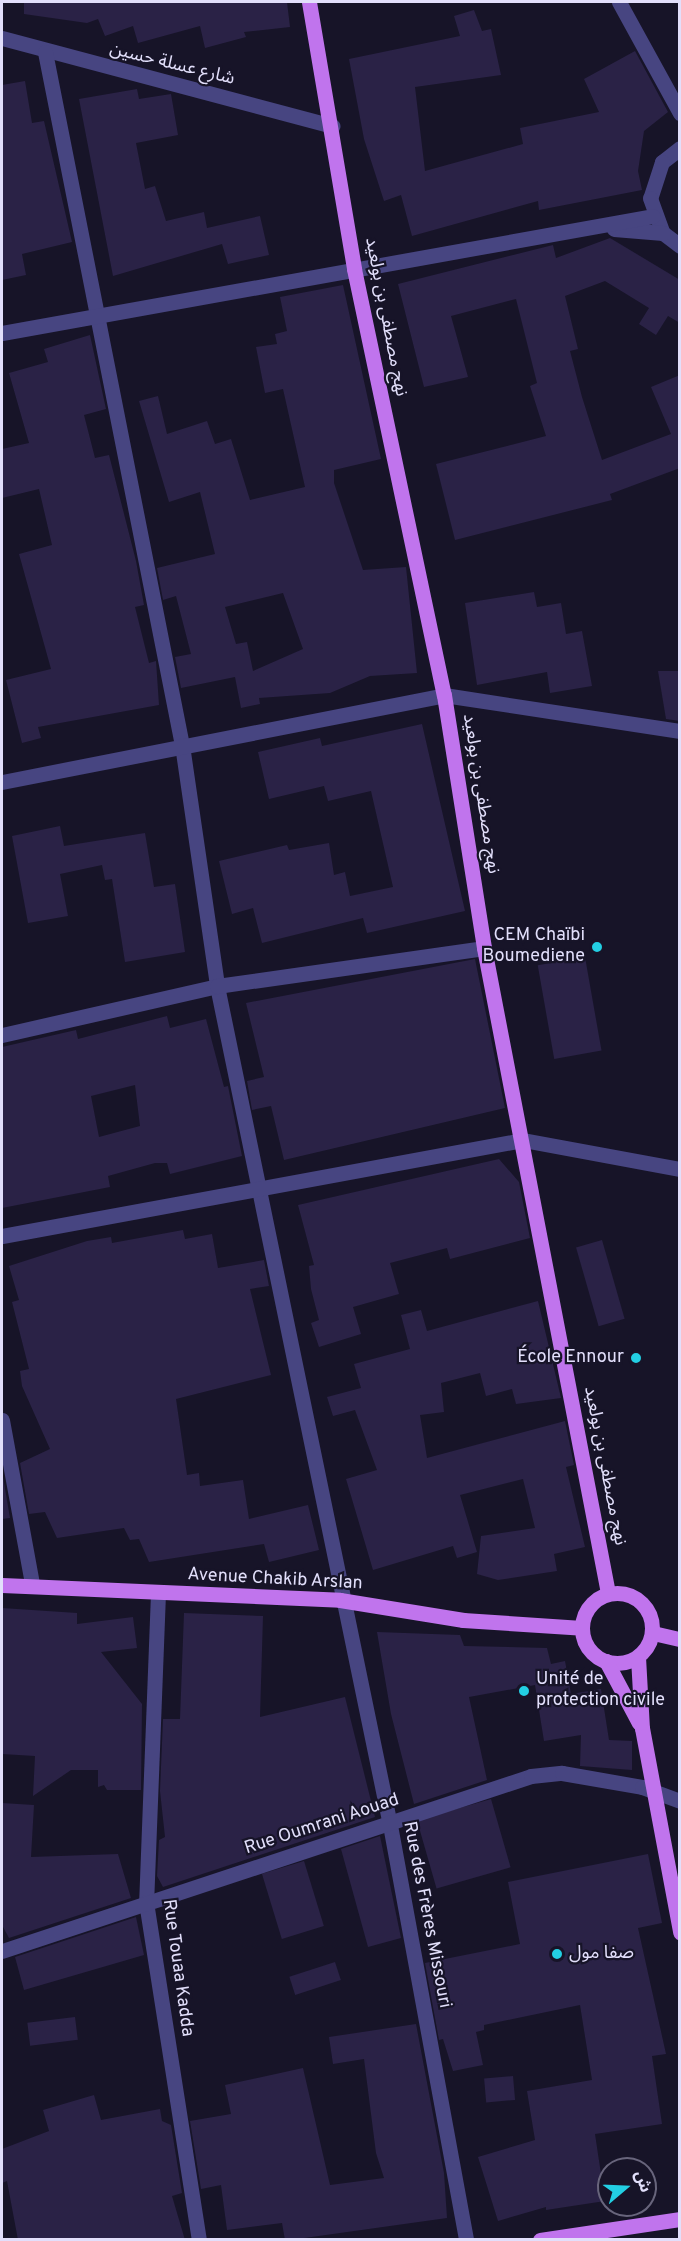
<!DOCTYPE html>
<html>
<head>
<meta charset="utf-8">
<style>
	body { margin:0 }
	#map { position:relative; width:681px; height:2241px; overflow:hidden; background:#171428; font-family:Overpass,"Noto Sans Arabic",sans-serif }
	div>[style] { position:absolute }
	.building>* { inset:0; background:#2a2246; transform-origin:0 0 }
	.minor>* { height:15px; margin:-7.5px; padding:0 7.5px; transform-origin:7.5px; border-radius:7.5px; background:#474581 }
	.major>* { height:15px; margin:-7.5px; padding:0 7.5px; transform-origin:7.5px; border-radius:7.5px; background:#c074ed }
	.major>.ring { margin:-7.5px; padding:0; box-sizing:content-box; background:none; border:15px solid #c074ed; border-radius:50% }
	.dots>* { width:16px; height:16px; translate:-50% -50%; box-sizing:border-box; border:3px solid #171428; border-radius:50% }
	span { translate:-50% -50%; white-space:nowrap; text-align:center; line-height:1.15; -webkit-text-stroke:4.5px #171428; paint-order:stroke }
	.street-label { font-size:18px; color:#e2dffb }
	.poi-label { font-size:18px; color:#e2dffb }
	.right { translate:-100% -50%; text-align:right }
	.left { translate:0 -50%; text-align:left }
	.frame { position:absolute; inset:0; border:3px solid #e2dffb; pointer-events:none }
	.north { position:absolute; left:597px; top:2157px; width:60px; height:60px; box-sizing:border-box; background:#171428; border:2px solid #68657c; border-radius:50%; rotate:71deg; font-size:16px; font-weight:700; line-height:24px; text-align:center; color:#e2dffb }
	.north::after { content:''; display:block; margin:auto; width:21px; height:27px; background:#23cfe3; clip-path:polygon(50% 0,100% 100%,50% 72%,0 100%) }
</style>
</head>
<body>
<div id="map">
	<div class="building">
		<i style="clip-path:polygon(24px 2px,287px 2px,290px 27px,244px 32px,246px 37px,205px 48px,200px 26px,138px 43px,133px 26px,105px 36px,98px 19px,87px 23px,24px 14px)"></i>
		<i style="clip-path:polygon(474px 10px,482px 31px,491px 29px,501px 75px,415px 87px,425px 171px,523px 144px,520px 128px,599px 112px,584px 79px,635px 51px,668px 112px,644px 131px,638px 171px,642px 190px,539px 210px,538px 201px,412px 236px,401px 195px,384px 201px,364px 139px,349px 59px,460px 36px,454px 16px)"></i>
		<i style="clip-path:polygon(25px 81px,32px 123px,44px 121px,72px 242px,22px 254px,26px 275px,2px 280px,2px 85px)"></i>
		<i style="clip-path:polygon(137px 89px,139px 99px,171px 94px,178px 135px,136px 143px,145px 189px,155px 186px,166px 221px,204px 212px,207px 228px,260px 216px,269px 255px,228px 264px,222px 244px,113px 276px,79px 99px)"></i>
		<i style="clip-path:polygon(610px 238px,680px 280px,680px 323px,668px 316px,656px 335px,639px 324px,649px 308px,605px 281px,565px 296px,578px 349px,570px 351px,582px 397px,602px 460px,671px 434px,651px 387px,680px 375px,680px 468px,610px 494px,612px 500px,455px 540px,436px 464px,546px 436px,530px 386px,537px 383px,516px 299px,451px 316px,468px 377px,424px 387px,398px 284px,553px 245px,556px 258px)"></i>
		<i style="clip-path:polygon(evenodd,343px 285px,381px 459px,334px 470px,334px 483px,363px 570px,406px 567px,417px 673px,370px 676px,330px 693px,259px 698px,260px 704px,241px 708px,235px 677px,181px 688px,175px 657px,191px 654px,176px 596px,163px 600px,157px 568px,215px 554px,200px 492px,169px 502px,139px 401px,158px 396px,167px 434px,207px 421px,215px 444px,231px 439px,250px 500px,305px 487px,283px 389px,265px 393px,256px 347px,277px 344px,275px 334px,287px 331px,280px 297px,343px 285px,283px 593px,303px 649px,253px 671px,247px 642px,236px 644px,225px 607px,283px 593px)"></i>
		<i style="clip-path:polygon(90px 335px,106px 409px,84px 415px,95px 458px,109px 455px,136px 561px,144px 605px,135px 607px,149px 663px,156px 661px,159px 705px,38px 727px,41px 738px,22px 743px,6px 680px,51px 669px,19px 554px,52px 545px,39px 489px,2px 498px,2px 449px,29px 443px,9px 373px,48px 362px,44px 349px)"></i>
		<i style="clip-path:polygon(534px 592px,537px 607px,561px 603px,566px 634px,582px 631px,592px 686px,550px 693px,547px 672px,477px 685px,465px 603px)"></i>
		<i style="clip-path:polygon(658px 671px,680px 671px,680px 721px,666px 719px)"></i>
		<i style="clip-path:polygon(422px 724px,465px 911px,367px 933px,363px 918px,262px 943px,253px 908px,232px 914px,219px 861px,287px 845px,289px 850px,329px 843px,334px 875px,345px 872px,350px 896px,393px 887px,371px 791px,328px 801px,324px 786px,269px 799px,258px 752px,320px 738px,322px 746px)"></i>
		<i style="clip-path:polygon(60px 826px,64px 846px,145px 833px,154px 887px,175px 884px,185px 952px,125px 962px,112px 879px,105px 880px,102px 865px,60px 874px,68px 916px,28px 923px,12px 836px)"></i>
		<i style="left:585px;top:957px;width:95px;height:48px;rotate:80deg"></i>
		<i style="clip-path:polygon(475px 959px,505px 1108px,284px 1160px,271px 1106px,252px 1110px,247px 1081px,264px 1077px,246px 1003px)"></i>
		<i style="clip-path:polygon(evenodd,167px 1016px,170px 1028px,206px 1019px,224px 1087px,228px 1086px,242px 1156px,170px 1174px,167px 1163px,155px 1163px,108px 1176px,110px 1187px,2px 1208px,2px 1047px,76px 1030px,78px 1039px,167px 1016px,135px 1085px,140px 1126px,99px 1137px,91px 1096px,135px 1085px)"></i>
		<i style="clip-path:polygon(499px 1159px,519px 1182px,530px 1238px,450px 1259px,447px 1248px,390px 1263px,399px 1294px,353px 1307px,361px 1334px,319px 1347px,311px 1323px,319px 1320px,311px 1289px,309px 1266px,314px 1265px,298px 1205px)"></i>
		<i style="clip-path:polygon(183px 1230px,185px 1239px,212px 1234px,218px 1268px,264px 1260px,269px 1286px,250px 1289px,271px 1375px,176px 1399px,187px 1475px,199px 1473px,200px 1486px,243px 1480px,249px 1519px,308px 1505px,319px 1550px,269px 1562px,264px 1544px,149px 1562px,139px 1539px,130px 1540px,124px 1528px,57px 1538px,45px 1512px,29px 1514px,20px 1463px,50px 1449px,22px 1386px,20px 1371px,29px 1369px,12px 1302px,19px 1300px,9px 1266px,87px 1241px,111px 1237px,112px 1243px)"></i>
		<i style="left:602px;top:1240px;width:82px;height:27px;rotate:74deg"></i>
		<i style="clip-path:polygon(538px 1301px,561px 1398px,516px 1404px,512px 1389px,486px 1396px,480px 1373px,441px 1383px,444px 1412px,420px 1415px,427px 1458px,565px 1421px,574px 1465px,566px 1467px,585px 1547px,554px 1554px,557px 1571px,498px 1580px,477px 1574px,481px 1536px,535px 1528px,523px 1479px,460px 1495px,477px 1552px,457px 1558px,453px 1546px,373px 1570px,346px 1479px,377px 1470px,355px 1410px,333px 1416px,327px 1397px,361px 1388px,354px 1364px,410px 1349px,401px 1315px,421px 1310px,427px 1331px)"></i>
		<i style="clip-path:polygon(2px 1471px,10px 1518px,2px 1519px)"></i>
		<i style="clip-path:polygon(2px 1608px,77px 1613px,77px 1624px,133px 1617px,137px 1648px,101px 1652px,142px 1704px,141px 1790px,107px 1790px,104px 1785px,98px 1787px,98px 1770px,71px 1770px,33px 1796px,35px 1756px,2px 1754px)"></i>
		<i style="clip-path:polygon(184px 1613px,263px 1616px,260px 1717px,345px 1697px,375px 1817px,163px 1887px,157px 1876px,159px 1840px,165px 1837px,160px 1791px,163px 1719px,180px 1719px)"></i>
		<i style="clip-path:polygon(377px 1632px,460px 1635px,464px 1646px,547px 1648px,551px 1664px,565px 1661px,571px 1694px,601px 1689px,609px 1740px,632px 1741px,632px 1770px,580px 1766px,581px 1735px,544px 1741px,535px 1685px,469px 1697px,487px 1780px,414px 1804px,391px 1714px)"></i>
		<i style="left:491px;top:1799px;width:71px;height:77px;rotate:74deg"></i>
		<i style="clip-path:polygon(2px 1803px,34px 1805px,31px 1857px,118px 1854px,131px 1898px,9px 1938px,2px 1925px)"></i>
		<i style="clip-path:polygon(380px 1836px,401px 1938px,368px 1947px,341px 1849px)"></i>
		<i style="clip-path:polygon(648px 1854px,662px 1923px,638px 1928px,666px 2054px,652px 2056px,662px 2124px,595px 2134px,605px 2201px,546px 2210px,546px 2207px,498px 2221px,478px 2157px,535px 2140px,527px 2091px,592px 2080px,580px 2005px,484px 2025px,484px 2030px,476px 2032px,483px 2065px,453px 2071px,443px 2039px,439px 2040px,425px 1963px,520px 1944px,508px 1882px)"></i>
		<i style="left:304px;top:1861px;width:68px;height:44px;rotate:73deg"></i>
		<i style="clip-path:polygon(136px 1917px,144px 1955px,24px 1990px,15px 1957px)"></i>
		<i style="left:335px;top:1962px;width:19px;height:48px;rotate:72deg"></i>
		<i style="left:75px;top:2017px;width:23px;height:48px;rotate:83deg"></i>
		<i style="clip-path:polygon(416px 2024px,444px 2173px,447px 2218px,290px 2240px,285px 2240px,282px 2223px,227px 2230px,221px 2185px,201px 2189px,190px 2121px,231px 2114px,225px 2085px,303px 2068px,330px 2185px,384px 2178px,376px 2153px,364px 2059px,333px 2064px,329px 2037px)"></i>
		<i style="left:513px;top:2076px;width:24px;height:29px;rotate:85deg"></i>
		<i style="clip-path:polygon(94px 2095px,101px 2120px,160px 2109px,162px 2121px,171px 2125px,182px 2193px,172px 2196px,185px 2240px,18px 2240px,7px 2181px,2px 2183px,2px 2149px,49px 2131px,43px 2110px)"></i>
	</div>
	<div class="minor">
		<i style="left:619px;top:2px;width:127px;rotate:61.2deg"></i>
		<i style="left:2px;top:38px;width:342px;rotate:14.9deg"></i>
		<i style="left:45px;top:52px;width:706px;rotate:78.82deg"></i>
		<i style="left:182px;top:745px;width:244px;rotate:81.7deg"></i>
		<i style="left:217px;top:986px;width:857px;rotate:78.35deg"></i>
		<i style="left:390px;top:1825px;width:422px;rotate:79.6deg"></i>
		<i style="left:680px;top:148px;width:23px;rotate:142deg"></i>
		<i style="left:662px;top:162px;width:38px;rotate:108deg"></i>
		<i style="left:650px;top:198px;width:37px;rotate:70deg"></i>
		<i style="left:663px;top:233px;width:21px;rotate:37deg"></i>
		<i style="left:614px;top:229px;width:49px;rotate:4.7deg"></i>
		<i style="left:2px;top:333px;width:661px;rotate:-10.19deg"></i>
		<i style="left:2px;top:782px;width:450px;rotate:-11.1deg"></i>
		<i style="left:444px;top:695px;width:239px;rotate:8.7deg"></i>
		<i style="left:2px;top:1035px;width:221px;rotate:-12.8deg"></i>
		<i style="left:217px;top:986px;width:270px;rotate:-8.1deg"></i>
		<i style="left:2px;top:1236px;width:530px;rotate:-10.44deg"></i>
		<i style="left:523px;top:1140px;width:160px;rotate:10.5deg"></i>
		<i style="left:2px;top:1420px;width:167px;rotate:79.6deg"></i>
		<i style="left:158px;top:1593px;width:309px;rotate:92.2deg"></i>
		<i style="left:146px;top:1902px;width:342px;rotate:81.1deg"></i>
		<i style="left:2px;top:1951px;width:557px;rotate:-18.3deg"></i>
		<i style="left:531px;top:1776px;width:31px;rotate:-6deg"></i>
		<i style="left:562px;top:1773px;width:81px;rotate:9.9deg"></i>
		<i style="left:642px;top:1787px;width:40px;rotate:20.2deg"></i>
	</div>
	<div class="major">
		<i style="left:309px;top:2px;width:271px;rotate:80.4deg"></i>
		<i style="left:354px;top:269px;width:435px;rotate:78.1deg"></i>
		<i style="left:444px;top:695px;width:256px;rotate:81deg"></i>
		<i style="left:484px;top:948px;width:657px;rotate:79.12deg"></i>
		<i style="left:2px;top:1585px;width:338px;rotate:2.5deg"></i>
		<i style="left:340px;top:1600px;width:125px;rotate:9.2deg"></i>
		<i style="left:463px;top:1620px;width:119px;rotate:3.8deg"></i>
		<i class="ring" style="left:582px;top:1593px;width:55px;height:55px"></i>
		<i style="left:653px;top:1633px;width:28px;rotate:13deg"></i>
		<i style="left:638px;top:1657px;width:71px;rotate:86.8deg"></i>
		<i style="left:642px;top:1728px;width:208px;rotate:79.4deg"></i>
		<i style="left:606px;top:1661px;width:70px;rotate:62deg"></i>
		<i style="left:540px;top:2240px;width:142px;rotate:-8.5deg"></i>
	</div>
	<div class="dots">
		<i style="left:597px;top:947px;background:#23cfe3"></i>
		<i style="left:636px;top:1358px;background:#23cfe3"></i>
		<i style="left:524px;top:1691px;background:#23cfe3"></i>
		<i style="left:557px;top:1954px;background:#23cfe3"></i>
	</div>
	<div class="street-label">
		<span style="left:172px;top:65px;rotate:14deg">شارع عسلة حسين</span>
		<span style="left:385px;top:317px;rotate:79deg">نهج مصطفى بن بولعيد</span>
		<span style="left:480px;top:794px;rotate:81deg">نهج مصطفى بن بولعيد</span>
		<span style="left:604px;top:1466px;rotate:79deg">نهج مصطفى بن بولعيد</span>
		<span style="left:275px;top:1580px;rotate:3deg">Avenue Chakib Arslan</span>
		<span style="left:322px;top:1825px;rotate:-18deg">Rue Oumrani Aouad</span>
		<span style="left:426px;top:1915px;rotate:79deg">Rue des Frères Missouri</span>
		<span style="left:177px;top:1968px;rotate:82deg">Rue Touaa Kadda</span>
	</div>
	<div class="poi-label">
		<span class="right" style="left:585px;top:947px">CEM Chaïbi<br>Boumediene</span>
		<span class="right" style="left:624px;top:1358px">École Ennour</span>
		<span class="left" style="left:536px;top:1691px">Unité de<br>protection civile</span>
		<span class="left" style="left:569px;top:1954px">صفا مول</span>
	</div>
	<div class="frame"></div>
	<div class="north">ش</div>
</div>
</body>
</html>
